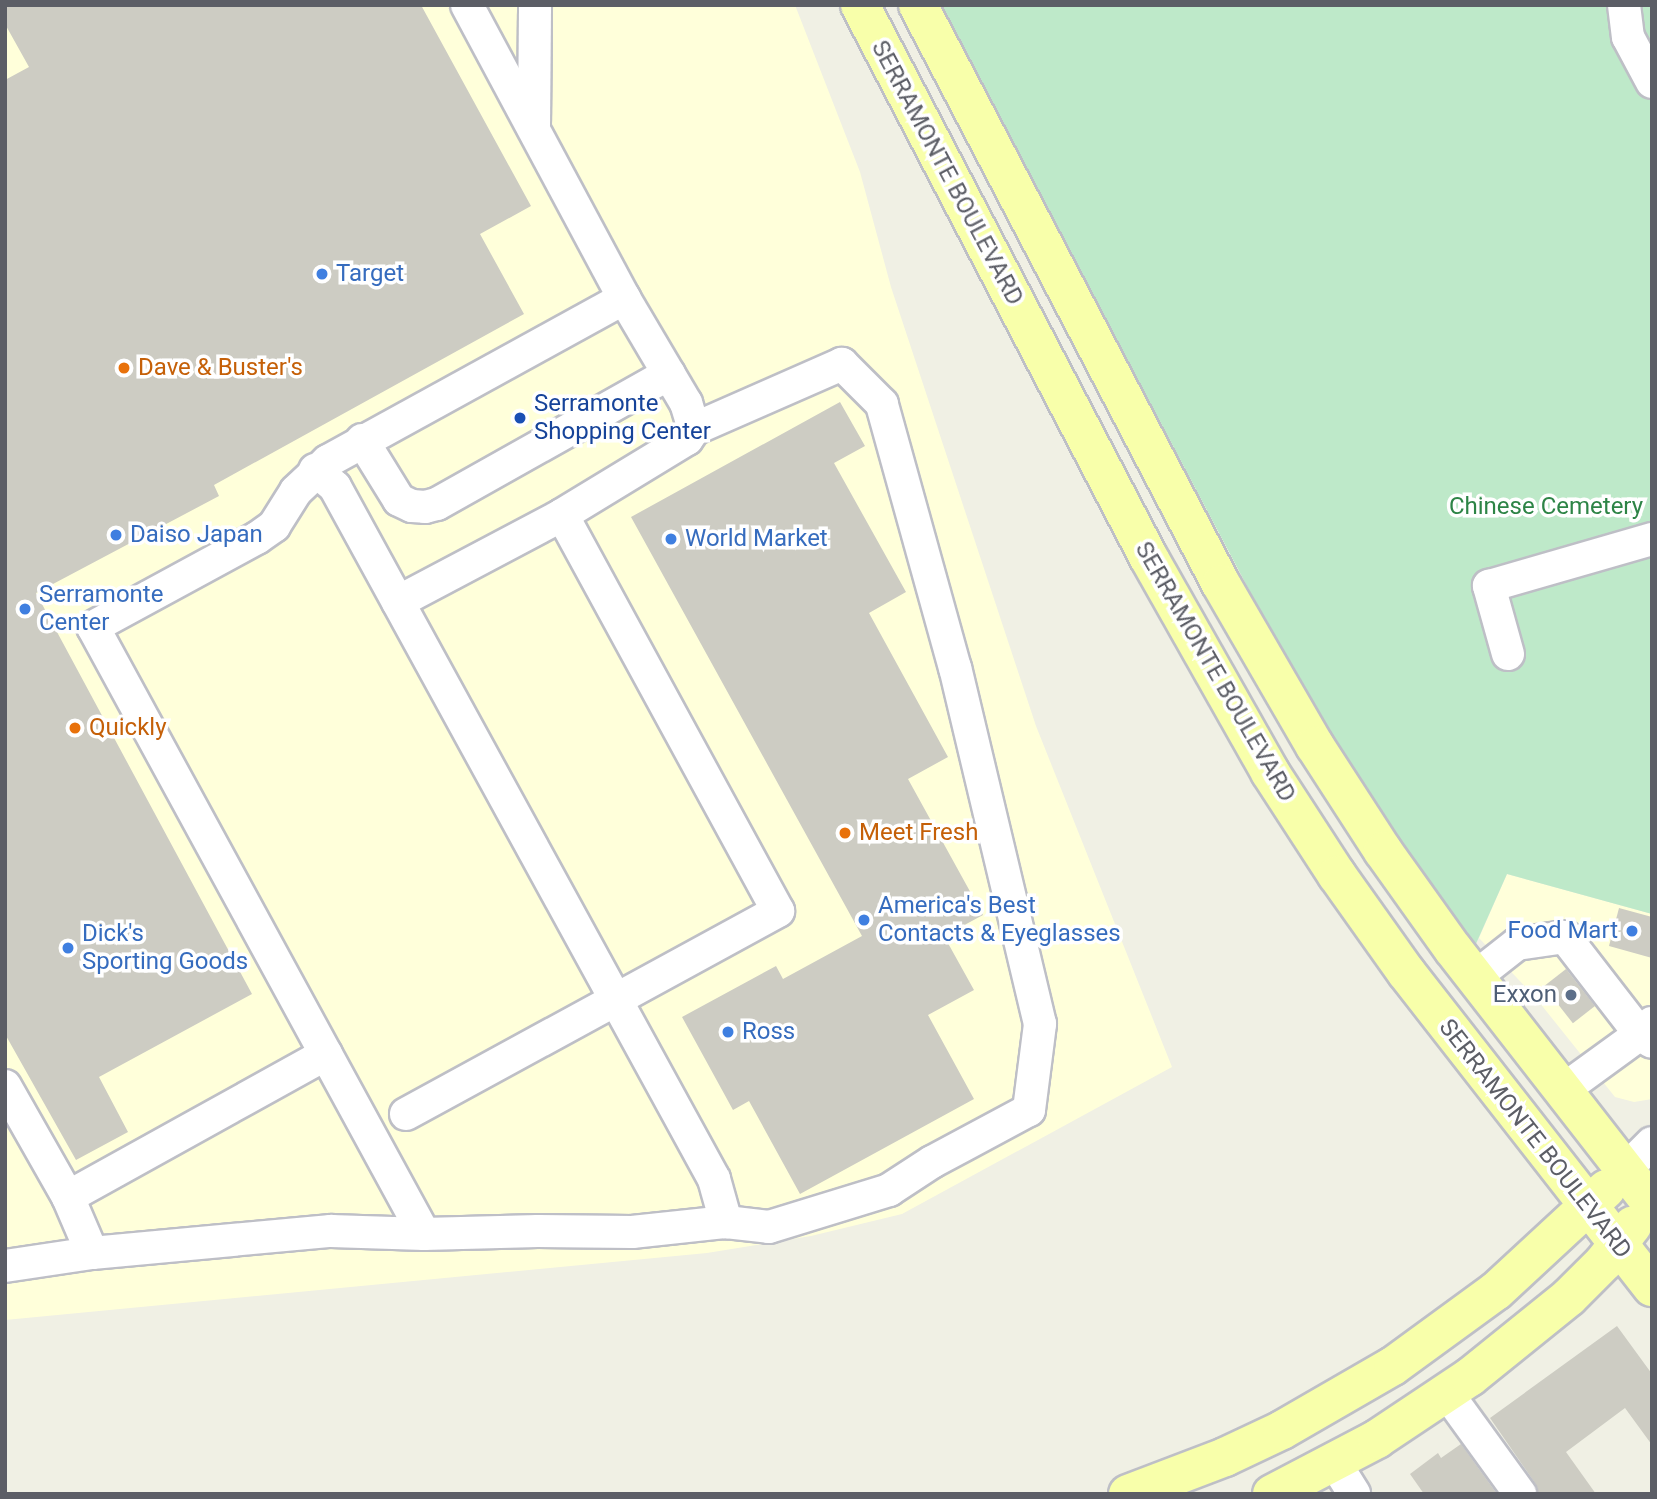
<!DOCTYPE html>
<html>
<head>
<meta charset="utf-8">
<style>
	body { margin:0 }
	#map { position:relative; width:1657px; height:1499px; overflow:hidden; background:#f0f0e4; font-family:Roboto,sans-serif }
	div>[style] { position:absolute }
	.commercial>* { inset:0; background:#ffffda }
	.green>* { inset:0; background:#bee9c9 }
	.building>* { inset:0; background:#cdccc3; transform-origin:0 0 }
	.roads { filter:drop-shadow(2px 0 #bebfc6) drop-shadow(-2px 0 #bebfc6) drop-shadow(0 2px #bebfc6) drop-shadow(0 -2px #bebfc6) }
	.minor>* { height:32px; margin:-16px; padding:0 16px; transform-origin:16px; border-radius:16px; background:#fff }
	.major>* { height:38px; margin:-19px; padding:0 19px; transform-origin:19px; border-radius:19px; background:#f8ffaa }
	.dots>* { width:19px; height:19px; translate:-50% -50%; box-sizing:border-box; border:4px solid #fff; border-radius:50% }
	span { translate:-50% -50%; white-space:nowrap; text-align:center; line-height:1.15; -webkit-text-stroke:7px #fff; paint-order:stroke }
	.street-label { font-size:24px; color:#5c5e66 }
	.shop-label { font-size:24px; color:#366cbe }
	.left { translate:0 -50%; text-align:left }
	.right { translate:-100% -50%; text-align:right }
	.food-label { font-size:24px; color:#c56008 }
	.transit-label { font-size:24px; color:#164399 }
	.park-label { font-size:24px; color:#2d8446 }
	.service-label { font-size:24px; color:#4e5e75 }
	.frame { position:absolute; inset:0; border:7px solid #5c5e66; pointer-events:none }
</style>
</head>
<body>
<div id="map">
	<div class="commercial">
		<i style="clip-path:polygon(5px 5px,795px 5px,860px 172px,891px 287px,1036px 726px,1172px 1067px,902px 1214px,811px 1236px,707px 1253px,5px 1320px)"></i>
		<i style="clip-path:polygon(1507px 874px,1652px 914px,1652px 1099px,1634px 1102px,1615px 1097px,1535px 997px,1479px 938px)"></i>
	</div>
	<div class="green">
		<i style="clip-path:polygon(940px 5px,1652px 5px,1652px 914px,1507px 874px,1475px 946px,1431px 892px,1303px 692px)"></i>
	</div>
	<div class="building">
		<i style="clip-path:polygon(5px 5px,421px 5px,531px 206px,480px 234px,524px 314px,214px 485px,219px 496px,36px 593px,252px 994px,99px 1077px,128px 1132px,76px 1160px,5px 1034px,5px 80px,29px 67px,5px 24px)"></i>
		<i style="clip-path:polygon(840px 402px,865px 446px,834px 463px,906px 592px,869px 613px,948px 757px,908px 779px,983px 915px,944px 936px,974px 990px,928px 1015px,974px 1099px,800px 1194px,749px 1101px,733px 1110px,682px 1017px,776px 966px,783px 979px,862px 936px,631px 517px)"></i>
		<i style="clip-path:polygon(1619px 908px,1652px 917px,1652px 958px,1609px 946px)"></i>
		<i style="left:1566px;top:969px;width:47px;height:28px;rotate:52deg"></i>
		<i style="clip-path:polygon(1617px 1326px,1652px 1374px,1652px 1445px,1625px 1408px,1566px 1452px,1596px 1494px,1538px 1494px,1535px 1483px,1490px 1418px)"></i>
		<i style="clip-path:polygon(1461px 1444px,1497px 1494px,1424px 1494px,1410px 1474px,1438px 1453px,1441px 1458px)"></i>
	</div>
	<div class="roads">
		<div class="minor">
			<i style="left:1624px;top:5px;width:32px;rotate:83deg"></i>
			<i style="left:1628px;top:37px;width:51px;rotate:61.9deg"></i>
			<i style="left:534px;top:125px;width:120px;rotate:-89.5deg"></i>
			<i style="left:362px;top:440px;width:70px;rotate:58.3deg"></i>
			<i style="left:399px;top:500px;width:14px;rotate:25deg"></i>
			<i style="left:412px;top:506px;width:13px;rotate:4deg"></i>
			<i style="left:425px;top:507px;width:12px;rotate:-14deg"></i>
			<i style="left:437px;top:504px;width:266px;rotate:-29.3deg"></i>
			<i style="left:315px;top:470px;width:26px;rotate:40deg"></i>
			<i style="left:335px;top:487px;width:789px;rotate:61.29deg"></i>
			<i style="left:714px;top:1179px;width:45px;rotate:74.4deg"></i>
			<i style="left:398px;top:602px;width:186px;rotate:-27.9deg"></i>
			<i style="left:562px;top:515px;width:146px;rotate:-31.3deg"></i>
			<i style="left:687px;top:439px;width:12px;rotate:-55deg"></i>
			<i style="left:694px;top:429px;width:27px;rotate:-107deg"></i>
			<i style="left:686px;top:403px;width:122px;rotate:-120.6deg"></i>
			<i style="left:624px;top:298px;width:332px;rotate:-118.2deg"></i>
			<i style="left:1508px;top:654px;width:71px;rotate:-105.6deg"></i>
			<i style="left:1489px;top:586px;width:170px;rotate:-16.1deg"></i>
			<i style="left:1475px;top:977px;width:53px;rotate:-38.2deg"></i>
			<i style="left:1517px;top:944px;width:49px;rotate:-8.3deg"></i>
			<i style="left:1565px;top:937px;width:123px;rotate:52.3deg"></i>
			<i style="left:1640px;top:1034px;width:16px;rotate:-43deg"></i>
			<i style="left:5px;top:1086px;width:128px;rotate:60.4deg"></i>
			<i style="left:68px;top:1197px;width:61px;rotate:66.8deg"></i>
			<i style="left:1563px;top:1090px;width:95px;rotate:-36deg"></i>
			<i style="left:1640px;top:1034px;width:14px;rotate:34deg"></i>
			<i style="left:406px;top:1114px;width:424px;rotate:-28.6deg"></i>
			<i style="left:778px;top:911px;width:451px;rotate:-118.6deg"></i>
			<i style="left:1625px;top:1170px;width:38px;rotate:-45deg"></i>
			<i style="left:68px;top:1197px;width:295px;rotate:-29deg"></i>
			<i style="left:424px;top:1234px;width:691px;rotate:-118.6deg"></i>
			<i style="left:93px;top:627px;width:187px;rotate:-28.5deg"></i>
			<i style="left:257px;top:538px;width:21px;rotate:-35deg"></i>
			<i style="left:274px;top:526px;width:41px;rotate:-57.8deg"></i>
			<i style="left:296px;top:491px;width:44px;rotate:-43.2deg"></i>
			<i style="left:328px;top:461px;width:338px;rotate:-28.8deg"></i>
			<i style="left:5px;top:1266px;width:88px;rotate:-8.5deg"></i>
			<i style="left:92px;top:1253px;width:240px;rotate:-5.3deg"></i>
			<i style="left:331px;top:1231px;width:93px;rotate:1.8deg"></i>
			<i style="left:424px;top:1234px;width:114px;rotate:-1.5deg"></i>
			<i style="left:538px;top:1231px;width:94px;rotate:0.6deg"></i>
			<i style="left:632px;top:1232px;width:95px;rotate:-6.1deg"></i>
			<i style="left:726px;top:1222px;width:43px;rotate:6.6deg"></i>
			<i style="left:769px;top:1227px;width:126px;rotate:-17.1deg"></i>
			<i style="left:889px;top:1190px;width:51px;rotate:-33.1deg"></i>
			<i style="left:932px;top:1162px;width:110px;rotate:-28.2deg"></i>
			<i style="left:1029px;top:1110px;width:87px;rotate:-82.7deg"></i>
			<i style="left:1040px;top:1024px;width:366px;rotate:-103.4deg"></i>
			<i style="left:955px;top:668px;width:274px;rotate:-105.5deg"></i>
			<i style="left:882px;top:404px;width:57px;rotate:-135deg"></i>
			<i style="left:842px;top:364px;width:162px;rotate:156.3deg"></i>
			<i style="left:1447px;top:1393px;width:125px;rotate:54.1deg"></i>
			<i style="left:1335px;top:1463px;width:36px;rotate:58deg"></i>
		</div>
		<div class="major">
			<i style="left:860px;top:5px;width:624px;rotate:62.41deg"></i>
			<i style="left:1149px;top:558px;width:246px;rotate:60.5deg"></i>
			<i style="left:1270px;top:772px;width:123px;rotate:57deg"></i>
			<i style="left:1337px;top:875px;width:119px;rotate:54.6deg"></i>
			<i style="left:1406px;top:972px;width:400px;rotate:52deg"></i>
			<i style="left:918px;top:5px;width:653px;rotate:62.38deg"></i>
			<i style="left:1221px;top:584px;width:187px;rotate:59.9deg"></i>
			<i style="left:1315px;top:746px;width:125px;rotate:57.1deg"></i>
			<i style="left:1383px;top:851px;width:120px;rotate:54.5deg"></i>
			<i style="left:1453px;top:949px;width:324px;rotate:52.1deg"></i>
			<i style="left:1128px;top:1494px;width:104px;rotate:-20.9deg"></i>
			<i style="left:1225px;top:1457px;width:63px;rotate:-25.3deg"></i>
			<i style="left:1282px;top:1430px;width:128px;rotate:-30deg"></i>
			<i style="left:1393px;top:1366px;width:127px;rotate:-36.1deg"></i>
			<i style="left:1496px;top:1291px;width:150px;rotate:-42.8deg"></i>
			<i style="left:1272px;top:1494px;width:119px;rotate:-27.6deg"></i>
			<i style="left:1377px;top:1439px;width:112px;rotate:-33.7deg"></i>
			<i style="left:1470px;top:1377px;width:127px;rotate:-38.9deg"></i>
			<i style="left:1569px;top:1297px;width:49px;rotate:-45deg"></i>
			<i style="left:1604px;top:1262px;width:46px;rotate:-52.1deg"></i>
		</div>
	</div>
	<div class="dots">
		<i style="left:322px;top:274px;background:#3f7fe0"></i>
		<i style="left:124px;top:368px;background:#e8710a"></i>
		<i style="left:520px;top:418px;background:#1a4fb4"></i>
		<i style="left:116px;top:535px;background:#3f7fe0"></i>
		<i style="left:671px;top:539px;background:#3f7fe0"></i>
		<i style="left:25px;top:609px;background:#3f7fe0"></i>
		<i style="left:75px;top:728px;background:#e8710a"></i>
		<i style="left:845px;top:833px;background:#e8710a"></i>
		<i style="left:864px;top:920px;background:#3f7fe0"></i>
		<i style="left:1632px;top:931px;background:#3f7fe0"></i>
		<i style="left:68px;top:948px;background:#3f7fe0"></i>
		<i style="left:1571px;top:995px;background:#5c6f8a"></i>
		<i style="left:728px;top:1032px;background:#3f7fe0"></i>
	</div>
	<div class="street-label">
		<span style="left:947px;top:173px;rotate:62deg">SERRAMONTE BOULEVARD</span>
		<span style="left:1215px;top:672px;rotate:60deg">SERRAMONTE BOULEVARD</span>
		<span style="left:1535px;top:1139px;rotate:52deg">SERRAMONTE BOULEVARD</span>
	</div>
	<div class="shop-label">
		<span class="left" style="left:336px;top:274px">Target</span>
		<span class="left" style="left:130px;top:535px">Daiso Japan</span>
		<span class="left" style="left:685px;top:539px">World Market</span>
		<span class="left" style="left:39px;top:609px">Serramonte<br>Center</span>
		<span class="left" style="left:878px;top:920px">America's Best<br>Contacts &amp; Eyeglasses</span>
		<span class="right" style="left:1618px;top:931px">Food Mart</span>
		<span class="left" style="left:82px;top:948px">Dick's<br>Sporting Goods</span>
		<span class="left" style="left:742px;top:1032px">Ross</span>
	</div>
	<div class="food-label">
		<span class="left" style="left:138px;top:368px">Dave &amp; Buster's</span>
		<span class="left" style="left:89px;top:728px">Quickly</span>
		<span class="left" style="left:859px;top:833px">Meet Fresh</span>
	</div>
	<div class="transit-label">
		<span class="left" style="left:534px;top:418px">Serramonte<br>Shopping Center</span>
	</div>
	<div class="park-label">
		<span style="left:1546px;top:507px">Chinese Cemetery</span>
	</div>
	<div class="service-label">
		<span class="right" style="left:1557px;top:995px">Exxon</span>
	</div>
	<div class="frame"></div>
</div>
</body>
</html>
